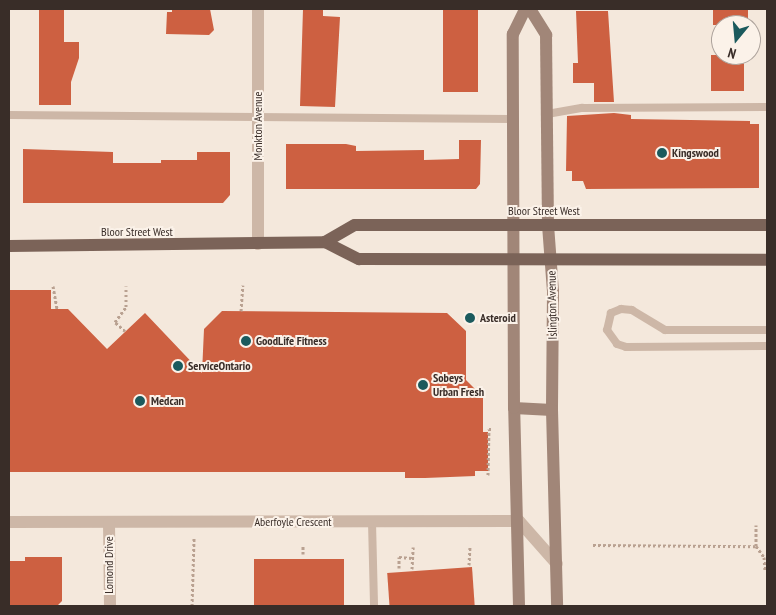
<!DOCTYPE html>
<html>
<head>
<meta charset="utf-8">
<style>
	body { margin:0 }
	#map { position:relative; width:776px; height:615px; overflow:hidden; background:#f4e8dc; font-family:"PT Sans Narrow",sans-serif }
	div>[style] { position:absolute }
	.building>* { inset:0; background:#cd6041; transform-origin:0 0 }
	.path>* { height:3px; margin-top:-1.5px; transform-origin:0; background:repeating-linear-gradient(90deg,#b9a191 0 2.5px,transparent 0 5px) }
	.lane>* { height:8px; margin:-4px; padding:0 4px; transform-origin:4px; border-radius:4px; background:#cdb7a7 }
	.street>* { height:12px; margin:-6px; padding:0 6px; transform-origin:6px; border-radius:6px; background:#cdb7a7 }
	.secondary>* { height:12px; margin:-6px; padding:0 6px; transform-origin:6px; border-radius:6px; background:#a18678 }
	.primary>* { height:12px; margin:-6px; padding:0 6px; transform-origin:6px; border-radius:6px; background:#7b6358 }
	.dots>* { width:14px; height:14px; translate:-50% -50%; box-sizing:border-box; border:2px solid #fbf2e9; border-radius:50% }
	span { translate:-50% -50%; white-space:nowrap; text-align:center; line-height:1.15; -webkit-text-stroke:4px #fbf2e9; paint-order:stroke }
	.street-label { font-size:12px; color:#392d28 }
	.poi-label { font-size:12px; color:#392d28; font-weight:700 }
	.left { translate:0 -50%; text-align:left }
	.frame { position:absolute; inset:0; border:10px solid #392d28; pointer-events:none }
	.north { position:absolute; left:711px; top:15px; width:50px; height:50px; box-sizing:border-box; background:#fbf2e9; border:1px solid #ada39c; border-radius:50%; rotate:197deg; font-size:14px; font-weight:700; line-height:20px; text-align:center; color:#392d28 }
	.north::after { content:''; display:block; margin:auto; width:18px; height:22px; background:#1b5a5d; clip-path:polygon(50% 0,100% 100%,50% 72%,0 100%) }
</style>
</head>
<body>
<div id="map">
	<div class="building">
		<i style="clip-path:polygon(39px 9px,64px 9px,64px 42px,79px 42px,79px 58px,71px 82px,71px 105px,39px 105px)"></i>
		<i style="clip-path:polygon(172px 9px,210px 9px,214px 30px,209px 35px,166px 34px,167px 12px,172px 12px)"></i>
		<i style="clip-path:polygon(303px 9px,323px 9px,323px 16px,340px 17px,335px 107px,300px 106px)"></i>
		<i style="left:443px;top:9px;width:35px;height:83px"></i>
		<i style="left:713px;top:9px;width:35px;height:16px"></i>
		<i style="clip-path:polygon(576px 11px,608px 11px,614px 102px,594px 102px,594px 83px,573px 83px,573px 63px,578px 63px)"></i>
		<i style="left:711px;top:55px;width:33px;height:36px"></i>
		<i style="clip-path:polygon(614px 113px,631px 115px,631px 119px,750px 121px,750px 124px,759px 124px,759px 188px,586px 189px,583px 181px,572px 181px,572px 171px,566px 171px,567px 116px)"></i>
		<i style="clip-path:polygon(459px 140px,481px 140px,480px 184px,476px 189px,286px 189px,286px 144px,346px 144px,356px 146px,356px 151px,424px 150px,424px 160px,459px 159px)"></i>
		<i style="clip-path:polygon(23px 149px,113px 152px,113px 163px,161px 163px,161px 160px,197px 160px,197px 152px,230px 152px,230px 195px,223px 203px,23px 203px)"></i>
		<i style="clip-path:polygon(9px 290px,51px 290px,51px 309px,68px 309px,107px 349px,145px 313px,202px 373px,204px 329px,222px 311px,447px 313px,466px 331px,466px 380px,483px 397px,483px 432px,488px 432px,488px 471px,475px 471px,475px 476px,425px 478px,405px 478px,405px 472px,9px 472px)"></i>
		<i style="clip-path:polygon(25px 557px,62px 557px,62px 601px,57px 606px,9px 606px,9px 561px,25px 561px)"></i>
		<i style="left:254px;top:559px;width:90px;height:47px"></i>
		<i style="left:472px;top:567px;width:39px;height:85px;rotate:86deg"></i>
	</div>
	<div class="path">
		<i style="left:53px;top:286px;width:23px;rotate:80deg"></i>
		<i style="left:241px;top:311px;width:26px;rotate:-86deg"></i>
		<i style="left:125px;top:331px;width:13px;rotate:-138deg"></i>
		<i style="left:115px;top:322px;width:19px;rotate:-54deg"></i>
		<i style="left:126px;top:307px;width:21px;rotate:-90deg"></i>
		<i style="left:488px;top:475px;width:46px;rotate:-88.8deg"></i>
		<i style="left:489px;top:429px;width:5px"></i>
		<i style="left:593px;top:545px;width:163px;rotate:0.4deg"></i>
		<i style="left:756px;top:546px;width:14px;rotate:54deg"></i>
		<i style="left:764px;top:557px;width:14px;rotate:86deg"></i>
		<i style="left:756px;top:546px;width:21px;rotate:-90deg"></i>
		<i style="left:303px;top:554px;width:8px;rotate:-90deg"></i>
		<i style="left:469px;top:565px;width:18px;rotate:-87deg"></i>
		<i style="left:399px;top:568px;width:11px;rotate:-90deg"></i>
		<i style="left:399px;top:557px;width:13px;rotate:4deg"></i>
		<i style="left:412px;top:569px;width:22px;rotate:-87deg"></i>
		<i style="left:192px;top:606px;width:69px;rotate:-88.3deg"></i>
	</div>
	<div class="lane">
		<i style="left:547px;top:114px;width:36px;rotate:-10deg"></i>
		<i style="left:582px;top:108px;width:185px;rotate:-0.3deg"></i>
		<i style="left:9px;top:115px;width:505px;rotate:0.45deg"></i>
		<i style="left:767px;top:330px;width:102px;rotate:180deg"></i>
		<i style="left:665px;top:330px;width:39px;rotate:-149deg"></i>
		<i style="left:632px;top:310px;width:11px;rotate:-175deg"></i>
		<i style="left:621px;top:309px;width:11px;rotate:158deg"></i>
		<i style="left:611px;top:313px;width:17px;rotate:103deg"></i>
		<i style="left:607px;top:330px;width:17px;rotate:54deg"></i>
		<i style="left:617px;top:344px;width:9px;rotate:18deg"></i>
		<i style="left:626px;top:347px;width:141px;rotate:-0.4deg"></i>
		<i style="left:372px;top:522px;width:84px;rotate:88.6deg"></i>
	</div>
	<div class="street">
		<i style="left:258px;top:9px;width:235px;rotate:90deg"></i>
		<i style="left:9px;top:522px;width:510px;rotate:-0.11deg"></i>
		<i style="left:519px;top:521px;width:57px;rotate:48.5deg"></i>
		<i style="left:109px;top:523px;width:83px;rotate:89.3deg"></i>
	</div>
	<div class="secondary">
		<i style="left:530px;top:9px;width:31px;rotate:58deg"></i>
		<i style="left:546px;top:35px;width:190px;rotate:89.4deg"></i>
		<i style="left:548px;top:225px;width:67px;rotate:85.7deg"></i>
		<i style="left:553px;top:292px;width:118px;rotate:90.5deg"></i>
		<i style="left:552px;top:410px;width:196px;rotate:88.5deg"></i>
		<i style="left:514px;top:408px;width:38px;rotate:3deg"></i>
		<i style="left:519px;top:606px;width:198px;rotate:-91.4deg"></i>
		<i style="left:514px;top:408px;width:374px;rotate:-90.2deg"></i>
		<i style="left:513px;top:34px;width:28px;rotate:-64deg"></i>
	</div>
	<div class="primary">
		<i style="left:325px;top:242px;width:38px;rotate:27deg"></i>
		<i style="left:359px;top:259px;width:408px;rotate:0.1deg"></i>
		<i style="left:9px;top:246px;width:316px;rotate:-0.7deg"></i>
		<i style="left:325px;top:242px;width:34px;rotate:-30deg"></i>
		<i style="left:355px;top:225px;width:412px"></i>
	</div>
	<div class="dots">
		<i style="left:662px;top:153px;background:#1b5a5d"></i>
		<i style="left:470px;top:318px;background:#1b5a5d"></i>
		<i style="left:246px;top:341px;background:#1b5a5d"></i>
		<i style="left:178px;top:366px;background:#1b5a5d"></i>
		<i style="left:423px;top:385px;background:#1b5a5d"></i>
		<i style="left:140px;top:401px;background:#1b5a5d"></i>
	</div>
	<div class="street-label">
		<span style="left:258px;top:126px;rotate:-90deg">Monkton Avenue</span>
		<span style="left:544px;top:211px">Bloor Street West</span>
		<span style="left:137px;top:232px">Bloor Street West</span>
		<span style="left:552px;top:305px;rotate:-91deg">Islington Avenue</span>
		<span style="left:293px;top:522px">Aberfoyle Crescent</span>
		<span style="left:109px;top:565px;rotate:-90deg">Lomond Drive</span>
	</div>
	<div class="poi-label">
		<span class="left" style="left:672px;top:153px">Kingswood</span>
		<span class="left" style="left:480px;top:318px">Asteroid</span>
		<span class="left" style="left:256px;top:341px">GoodLife Fitness</span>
		<span class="left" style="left:188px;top:366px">ServiceOntario</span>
		<span class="left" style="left:433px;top:385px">Sobeys<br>Urban Fresh</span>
		<span class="left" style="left:151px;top:401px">Medcan</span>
	</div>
	<div class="frame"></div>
	<div class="north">N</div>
</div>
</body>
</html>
